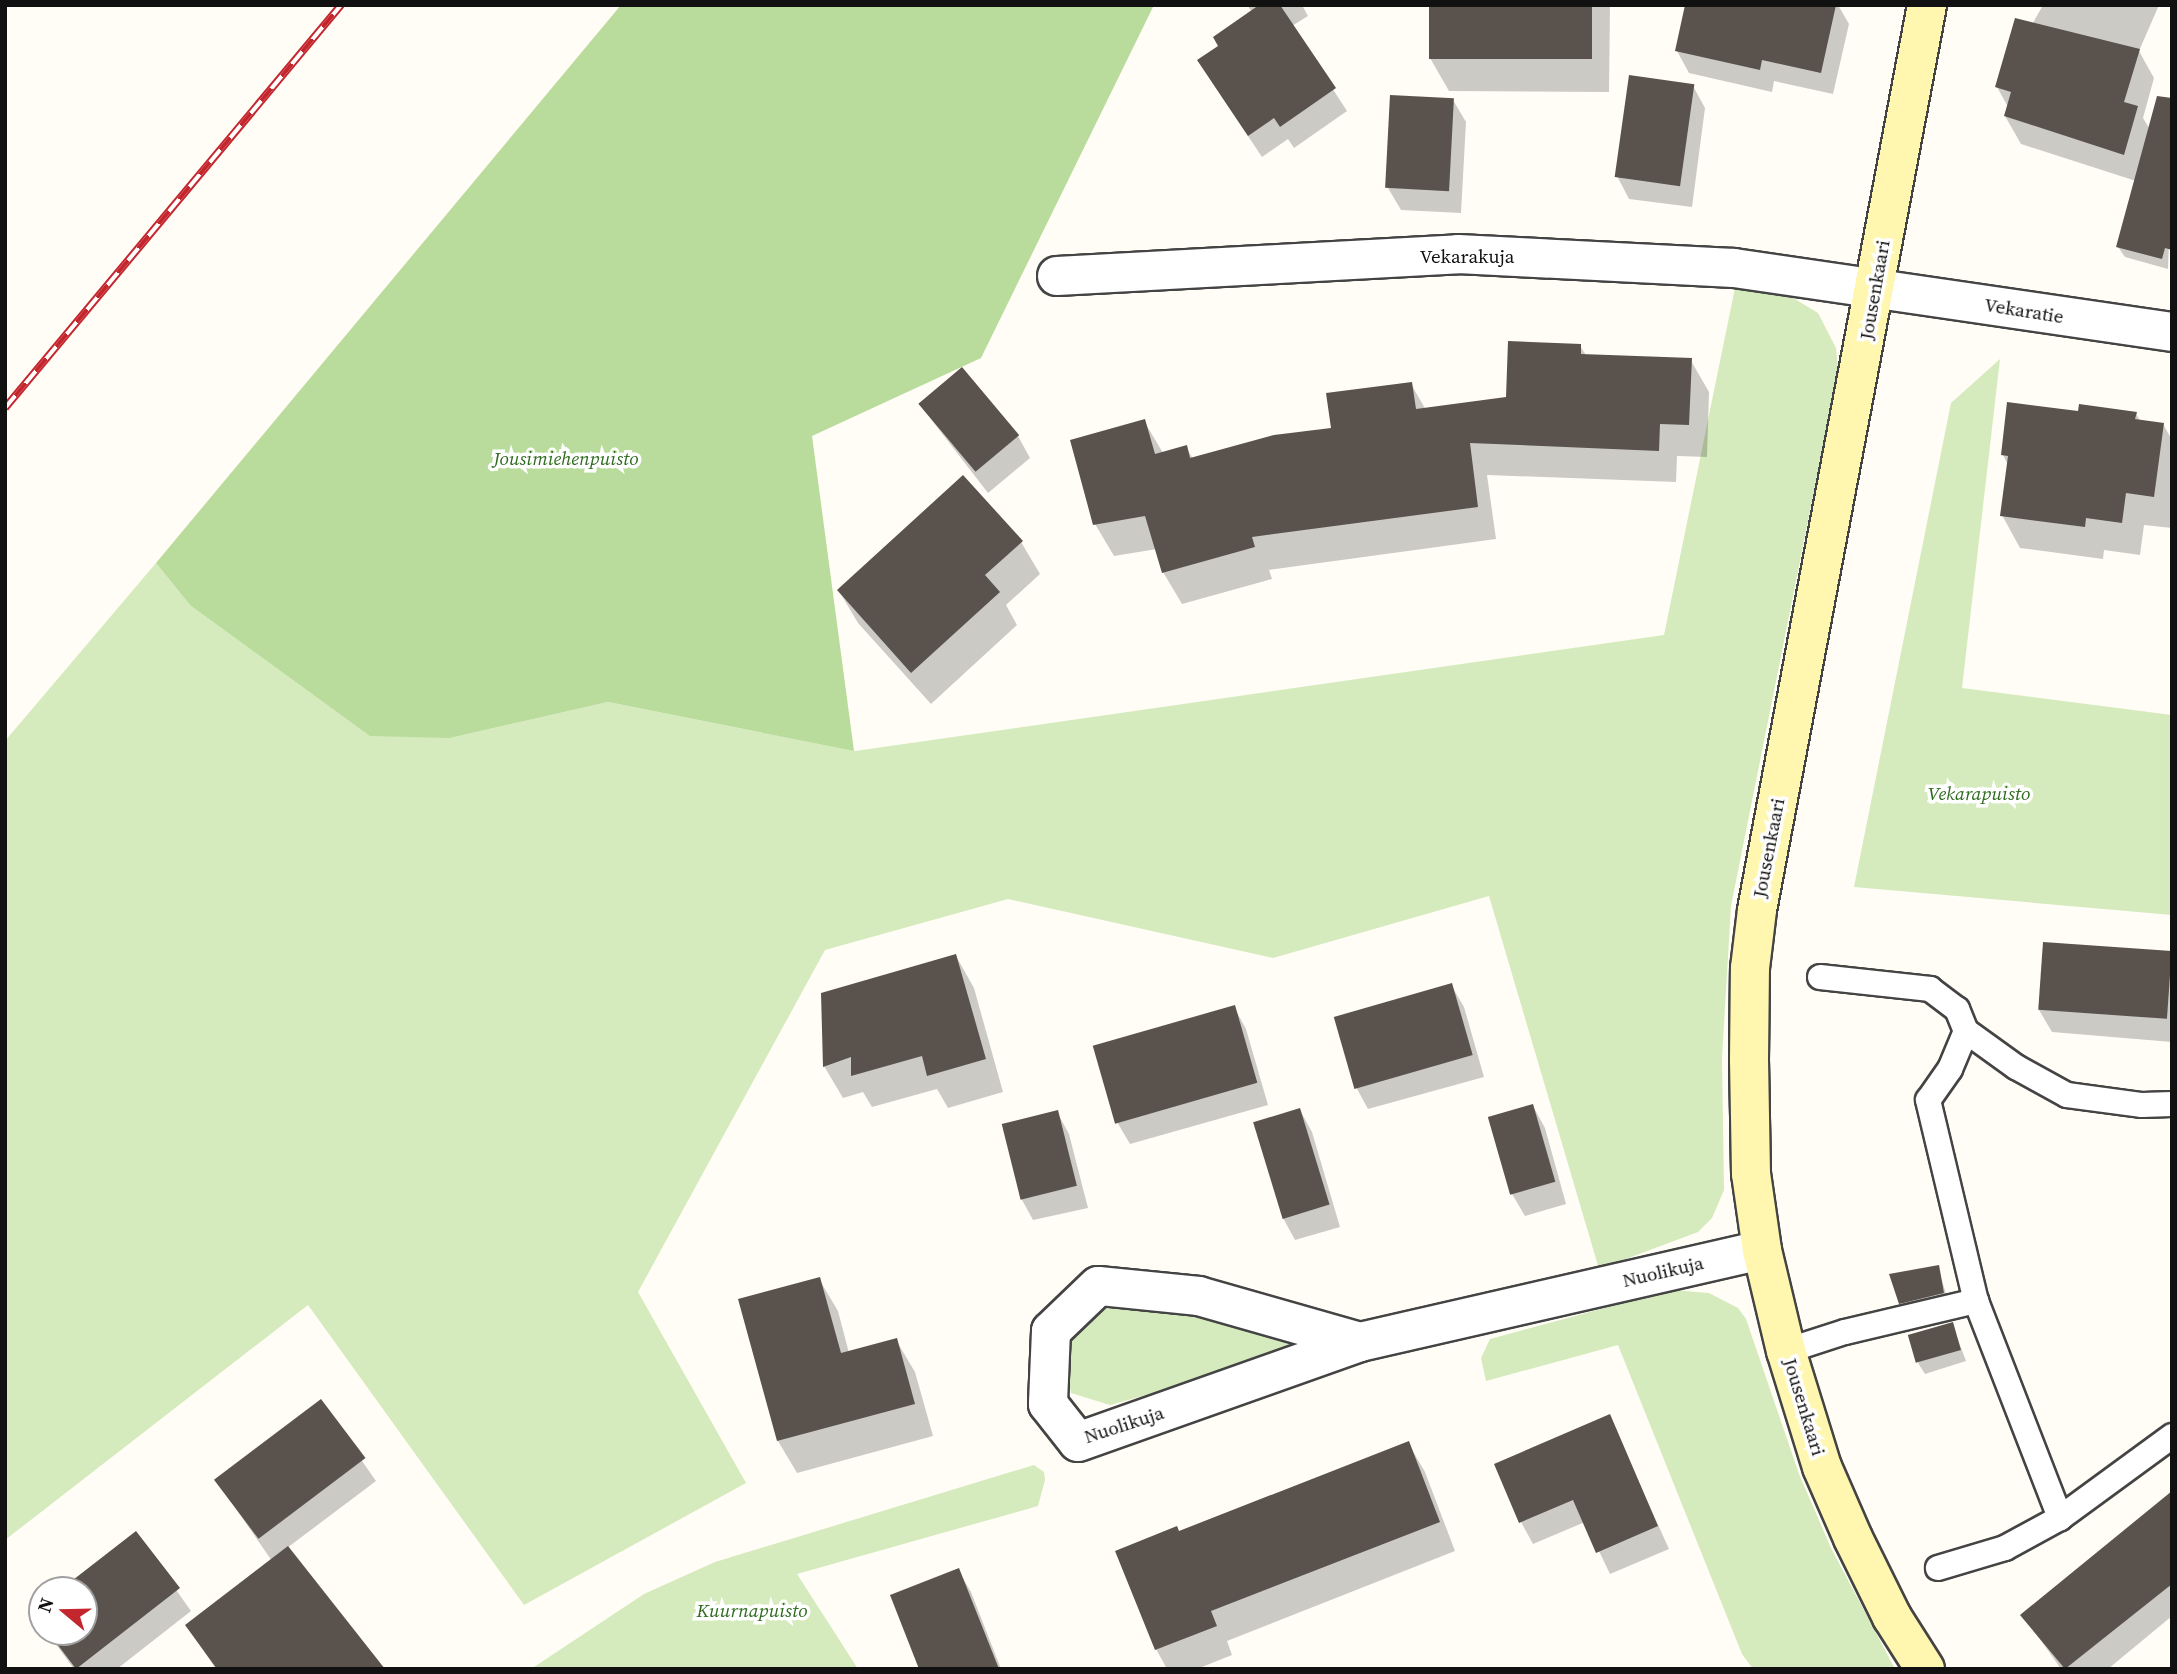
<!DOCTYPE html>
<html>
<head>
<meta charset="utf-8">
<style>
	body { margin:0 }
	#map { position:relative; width:2177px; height:1674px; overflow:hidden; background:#fffdf5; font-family:"Source Serif 4",serif }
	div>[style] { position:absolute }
	.green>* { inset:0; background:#d5ebbd }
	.forest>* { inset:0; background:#b9dc9c }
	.shadow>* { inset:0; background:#0003 }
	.building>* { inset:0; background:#5a524d; transform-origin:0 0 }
	.roads { filter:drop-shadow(2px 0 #444) drop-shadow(-2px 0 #444) drop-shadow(0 2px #444) drop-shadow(0 -2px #444) }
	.lane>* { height:24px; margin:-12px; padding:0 12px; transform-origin:12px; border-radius:12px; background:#fff }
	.street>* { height:38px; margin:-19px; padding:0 19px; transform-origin:19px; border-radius:19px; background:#fff }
	.secondary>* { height:38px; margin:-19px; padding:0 19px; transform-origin:19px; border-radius:19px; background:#fff6b0 }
	.rail>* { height:8px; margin-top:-4px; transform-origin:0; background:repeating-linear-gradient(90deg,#fff 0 16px,#c4262e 0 32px); box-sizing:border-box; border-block:2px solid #c4262e }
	span { translate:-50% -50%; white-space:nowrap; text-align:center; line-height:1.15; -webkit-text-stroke:7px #fff; paint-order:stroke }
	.street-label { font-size:19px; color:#111 }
	.park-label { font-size:19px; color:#2f6b1f; font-style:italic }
	.frame { position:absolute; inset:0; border:7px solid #111; pointer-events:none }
	.north { position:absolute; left:28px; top:1576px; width:70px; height:70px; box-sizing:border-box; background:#fff; border:2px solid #a0a0a0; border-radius:50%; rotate:289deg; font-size:19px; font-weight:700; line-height:28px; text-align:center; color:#111 }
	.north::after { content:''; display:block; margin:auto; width:24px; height:32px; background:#c4262e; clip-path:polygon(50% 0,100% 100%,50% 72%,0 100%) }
</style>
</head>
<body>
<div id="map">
	<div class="green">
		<i style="clip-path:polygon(1735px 288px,1790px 296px,1818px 313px,1836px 348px,1838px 371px,1731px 906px,1722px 1058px,1724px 1190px,1712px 1218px,1698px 1232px,1599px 1269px,1489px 896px,1273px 958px,1008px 899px,825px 950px,638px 1292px,746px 1483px,524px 1605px,308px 1305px,5px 1540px,5px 741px,156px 563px,190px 605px,450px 738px,608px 702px,855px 751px,1664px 635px)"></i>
		<i style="clip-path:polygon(2000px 359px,1962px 688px,2172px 715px,2172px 915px,1854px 887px,1951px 403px)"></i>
		<i style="clip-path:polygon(1672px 1290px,1709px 1293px,1738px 1308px,1746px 1319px,1799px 1474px,1831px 1548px,1895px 1669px,1753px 1669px,1742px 1654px,1618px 1345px,1486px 1381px,1481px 1358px,1490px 1339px)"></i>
		<i style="clip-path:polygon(1093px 1304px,1144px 1305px,1301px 1342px,1294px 1354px,1110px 1405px,1071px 1393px,1062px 1339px)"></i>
		<i style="clip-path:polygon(1034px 1465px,1044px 1472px,1045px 1480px,1038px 1506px,797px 1574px,858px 1669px,531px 1669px,644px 1594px,715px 1562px)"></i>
	</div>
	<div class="forest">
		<i style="clip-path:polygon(621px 5px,1154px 5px,981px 358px,812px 436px,854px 751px,608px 702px,450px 738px,370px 736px,190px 605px,156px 563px)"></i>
	</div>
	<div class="shadow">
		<i style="clip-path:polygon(1247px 5px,1302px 5px,1308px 16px,1292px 26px,1347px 111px,1294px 148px,1288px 139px,1262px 157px,1212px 82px,1220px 46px,1252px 12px)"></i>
		<i style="clip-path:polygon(1431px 5px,1610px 5px,1609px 92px,1449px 91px,1430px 58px)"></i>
		<i style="clip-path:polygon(1687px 5px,1838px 5px,1849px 24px,1833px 94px,1774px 81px,1772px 92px,1689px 73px,1677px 51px)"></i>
		<i style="clip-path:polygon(2043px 5px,2159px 5px,2139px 51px,2154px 78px,2143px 118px,2172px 165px,2168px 269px,2125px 257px,2118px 247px,2136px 181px,2021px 144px,2005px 116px,2008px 107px,1997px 87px)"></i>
		<i style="clip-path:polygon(1693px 86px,1705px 108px,1692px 207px,1629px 199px,1617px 176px)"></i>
		<i style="clip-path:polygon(1453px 100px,1466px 122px,1461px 213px,1401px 210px,1388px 188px)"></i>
		<i style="clip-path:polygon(1580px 346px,1586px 355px,1690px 359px,1709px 392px,1707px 457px,1677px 456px,1676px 482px,1487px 475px,1496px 539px,1269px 570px,1272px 579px,1182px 604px,1163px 572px,1157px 549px,1114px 556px,1095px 524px,1144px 421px,1163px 453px,1186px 447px,1193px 459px,1333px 430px,1411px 384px,1426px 410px,1507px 398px)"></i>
		<i style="clip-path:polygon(920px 405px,1018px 436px,1030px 458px,988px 493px)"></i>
		<i style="clip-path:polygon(2079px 413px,2136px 413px,2140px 421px,2163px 424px,2172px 440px,2172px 528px,2144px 525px,2140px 555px,2104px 550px,2103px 559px,2020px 548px,2002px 515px,2008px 465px,2003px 455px)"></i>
		<i style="clip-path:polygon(1021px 542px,1040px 574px,1006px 605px,1017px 625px,931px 704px,858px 623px,839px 591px)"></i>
		<i style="clip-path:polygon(2172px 954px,2172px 1042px,2052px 1032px,2039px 1010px)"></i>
		<i style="clip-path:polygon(956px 956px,974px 988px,1003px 1092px,948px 1108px,937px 1089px,872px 1107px,863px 1092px,843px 1098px,824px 1066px)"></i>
		<i style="clip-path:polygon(1451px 985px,1464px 1007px,1484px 1077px,1368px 1109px,1356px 1087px)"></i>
		<i style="clip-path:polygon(1234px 1007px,1246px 1029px,1268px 1105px,1130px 1144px,1117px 1122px)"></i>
		<i style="clip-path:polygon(1533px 1106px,1545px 1128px,1566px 1204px,1525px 1216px,1512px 1194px,1490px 1118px)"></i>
		<i style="clip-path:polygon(1300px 1110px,1312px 1132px,1340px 1227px,1295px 1240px,1283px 1218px)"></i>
		<i style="clip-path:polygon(1057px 1112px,1069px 1134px,1088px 1208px,1033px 1220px,1021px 1198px)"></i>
		<i style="clip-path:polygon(1938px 1267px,1949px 1304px,1906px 1314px,1900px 1303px)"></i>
		<i style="clip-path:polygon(819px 1279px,838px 1311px,849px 1353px,896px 1340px,915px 1372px,933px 1436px,797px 1473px,778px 1441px)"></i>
		<i style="clip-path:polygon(1952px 1324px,1966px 1361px,1925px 1374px,1918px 1363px)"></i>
		<i style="clip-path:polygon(321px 1402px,376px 1481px,287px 1548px,380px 1669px,216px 1669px,187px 1626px,272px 1561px,216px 1480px)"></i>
		<i style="clip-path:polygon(1609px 1416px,1669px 1549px,1610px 1574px,1585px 1522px,1533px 1544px,1521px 1522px)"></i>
		<i style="clip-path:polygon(1408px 1443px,1425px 1472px,1455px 1551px,1227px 1641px,1232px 1655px,1197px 1669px,1167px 1669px,1156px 1649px,1179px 1532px)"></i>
		<i style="clip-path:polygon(2172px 1493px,2172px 1616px,2108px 1669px,2061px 1669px,2023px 1615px)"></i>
		<i style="clip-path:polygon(136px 1533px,191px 1611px,117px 1669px,74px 1669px,47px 1632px,84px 1632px,84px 1590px,63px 1590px)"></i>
		<i style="clip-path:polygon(958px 1570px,971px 1592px,1001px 1669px,921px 1669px)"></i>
		<i style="clip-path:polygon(42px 1606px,42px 1624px,35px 1612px)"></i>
	</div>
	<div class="building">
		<i style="clip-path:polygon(1259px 5px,1280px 5px,1336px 88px,1280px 127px,1274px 118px,1248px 136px,1197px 60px,1218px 46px,1213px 37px)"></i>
		<i style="left:1429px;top:5px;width:163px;height:54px"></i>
		<i style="clip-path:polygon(1685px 5px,1836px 5px,1821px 73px,1762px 60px,1760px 70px,1675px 51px)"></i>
		<i style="clip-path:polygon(2015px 18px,2140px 49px,2124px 102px,2138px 106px,2124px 155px,2004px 116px,2011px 92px,1995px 87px)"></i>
		<i style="left:1629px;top:75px;width:66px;height:103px;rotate:8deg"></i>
		<i style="left:1390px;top:95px;width:64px;height:93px;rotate:3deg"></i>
		<i style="clip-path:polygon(2157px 96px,2172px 98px,2172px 250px,2165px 248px,2162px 259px,2116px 247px)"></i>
		<i style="clip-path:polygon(1508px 341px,1581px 344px,1581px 354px,1692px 358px,1689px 425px,1660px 424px,1659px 451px,1470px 443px,1478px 507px,1252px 537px,1255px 547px,1162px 573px,1145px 516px,1093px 525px,1070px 440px,1145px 419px,1155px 454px,1187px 445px,1190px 458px,1274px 435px,1331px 428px,1326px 393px,1412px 382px,1416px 409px,1506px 397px)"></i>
		<i style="left:962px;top:367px;width:89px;height:57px;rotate:50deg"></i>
		<i style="clip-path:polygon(2007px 402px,2078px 411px,2079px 404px,2137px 412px,2135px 419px,2164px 423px,2154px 497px,2126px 493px,2122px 523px,2086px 518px,2085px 527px,2000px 516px,2008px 456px,2001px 455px)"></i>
		<i style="clip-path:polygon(963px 475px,1023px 541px,985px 575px,1000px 592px,911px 673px,837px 590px)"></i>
		<i style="left:2043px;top:942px;width:129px;height:68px;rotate:4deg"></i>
		<i style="clip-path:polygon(956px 954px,986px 1059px,927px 1076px,922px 1056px,851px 1076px,851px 1057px,823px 1067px,821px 993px)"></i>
		<i style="left:1452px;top:983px;width:75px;height:123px;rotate:74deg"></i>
		<i style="left:1235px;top:1005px;width:81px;height:148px;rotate:74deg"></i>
		<i style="left:1533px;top:1104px;width:81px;height:47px;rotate:74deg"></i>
		<i style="left:1300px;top:1108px;width:101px;height:49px;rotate:73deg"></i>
		<i style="left:1058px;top:1110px;width:78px;height:58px;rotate:76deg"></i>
		<i style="clip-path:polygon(1939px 1265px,1944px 1293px,1899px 1304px,1889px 1274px)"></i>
		<i style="clip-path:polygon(820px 1277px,841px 1353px,897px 1338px,915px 1404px,777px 1441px,738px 1299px)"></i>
		<i style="left:1953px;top:1322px;width:29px;height:47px;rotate:74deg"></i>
		<i style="left:321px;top:1399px;width:74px;height:134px;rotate:53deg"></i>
		<i style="clip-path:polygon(1610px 1414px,1658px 1526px,1596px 1553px,1573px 1500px,1519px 1523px,1494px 1464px)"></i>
		<i style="clip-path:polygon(1409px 1441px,1440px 1522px,1211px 1611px,1217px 1626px,1155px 1650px,1115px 1551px,1177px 1526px,1179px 1531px)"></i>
		<i style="clip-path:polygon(2172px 1491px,2172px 1584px,2065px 1669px,2020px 1615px)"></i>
		<i style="clip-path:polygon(136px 1531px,180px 1588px,76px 1669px,48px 1632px,84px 1632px,84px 1590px,60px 1590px)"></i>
		<i style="clip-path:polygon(288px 1546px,385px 1669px,217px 1669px,185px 1625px)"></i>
		<i style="clip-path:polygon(959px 1568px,999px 1669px,919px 1669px,890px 1595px)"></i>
	</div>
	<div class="roads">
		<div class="lane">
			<i style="left:1820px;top:977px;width:111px;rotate:6.2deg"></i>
			<i style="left:1930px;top:989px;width:34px;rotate:37deg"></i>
			<i style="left:1957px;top:1009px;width:24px;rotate:68deg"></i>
			<i style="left:1966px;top:1031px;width:41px;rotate:112.8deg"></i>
			<i style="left:1950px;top:1069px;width:38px;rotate:125deg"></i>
			<i style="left:1928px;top:1100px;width:207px;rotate:76.6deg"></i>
			<i style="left:1976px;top:1301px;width:233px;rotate:68.8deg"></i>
			<i style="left:2060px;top:1518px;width:63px;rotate:151.4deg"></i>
			<i style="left:2005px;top:1548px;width:70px;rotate:163.4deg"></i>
			<i style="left:1966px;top:1031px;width:62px;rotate:35.8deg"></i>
			<i style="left:2016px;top:1067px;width:58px;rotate:28.8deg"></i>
			<i style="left:2067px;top:1095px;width:76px;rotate:7.6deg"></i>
			<i style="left:2142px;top:1105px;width:30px;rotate:-2deg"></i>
			<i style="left:1786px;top:1351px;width:62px;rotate:-17.9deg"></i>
			<i style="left:1845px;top:1332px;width:135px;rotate:-13.3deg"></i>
			<i style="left:2060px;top:1518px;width:139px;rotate:-36.2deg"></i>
		</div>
		<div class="street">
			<i style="left:1057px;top:276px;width:402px;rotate:-3.1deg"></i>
			<i style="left:1458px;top:254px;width:276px;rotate:2.9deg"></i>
			<i style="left:1734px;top:268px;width:443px;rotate:8.3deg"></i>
			<i style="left:1360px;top:1342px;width:167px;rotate:-164.1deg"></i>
			<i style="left:1199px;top:1296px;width:101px;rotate:-174.3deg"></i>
			<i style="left:1098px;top:1286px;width:65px;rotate:136.2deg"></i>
			<i style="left:1051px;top:1331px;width:73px;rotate:92.4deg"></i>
			<i style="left:1048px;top:1404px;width:48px;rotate:51.7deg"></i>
			<i style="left:1078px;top:1442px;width:299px;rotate:-19.5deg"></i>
			<i style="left:1360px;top:1342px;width:412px;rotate:-12.9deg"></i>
		</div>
		<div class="secondary">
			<i style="left:1925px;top:1669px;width:62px;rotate:-122.4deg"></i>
			<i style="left:1892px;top:1617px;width:88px;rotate:-116.3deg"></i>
			<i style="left:1853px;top:1538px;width:77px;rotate:-113.6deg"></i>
			<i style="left:1822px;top:1467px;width:121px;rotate:-107.2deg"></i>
			<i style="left:1786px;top:1351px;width:104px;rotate:-103.4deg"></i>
			<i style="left:1762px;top:1250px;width:77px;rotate:-98.2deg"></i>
			<i style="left:1751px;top:1174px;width:114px;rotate:-91deg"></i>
			<i style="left:1749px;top:1060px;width:92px;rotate:-89.4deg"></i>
			<i style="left:1750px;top:968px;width:58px;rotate:-83.1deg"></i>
			<i style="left:1757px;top:910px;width:921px;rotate:-79.36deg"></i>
		</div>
	</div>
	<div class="rail">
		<i style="left:5px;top:408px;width:525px;rotate:-50.18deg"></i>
	</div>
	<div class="street-label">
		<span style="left:1467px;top:257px">Vekarakuja</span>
		<span style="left:1875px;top:290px;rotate:-80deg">Jousenkaari</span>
		<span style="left:2024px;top:311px;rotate:9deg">Vekaratie</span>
		<span style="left:1769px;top:848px;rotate:-79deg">Jousenkaari</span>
		<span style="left:1663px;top:1272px;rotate:-13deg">Nuolikuja</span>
		<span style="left:1804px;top:1407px;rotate:73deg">Jousenkaari</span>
		<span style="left:1124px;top:1425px;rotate:-18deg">Nuolikuja</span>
	</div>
	<div class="park-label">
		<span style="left:566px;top:459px">Jousimiehenpuisto</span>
		<span style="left:1979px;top:794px">Vekarapuisto</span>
		<span style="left:752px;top:1611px">Kuurnapuisto</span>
	</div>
	<div class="frame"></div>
	<div class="north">N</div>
</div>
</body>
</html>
